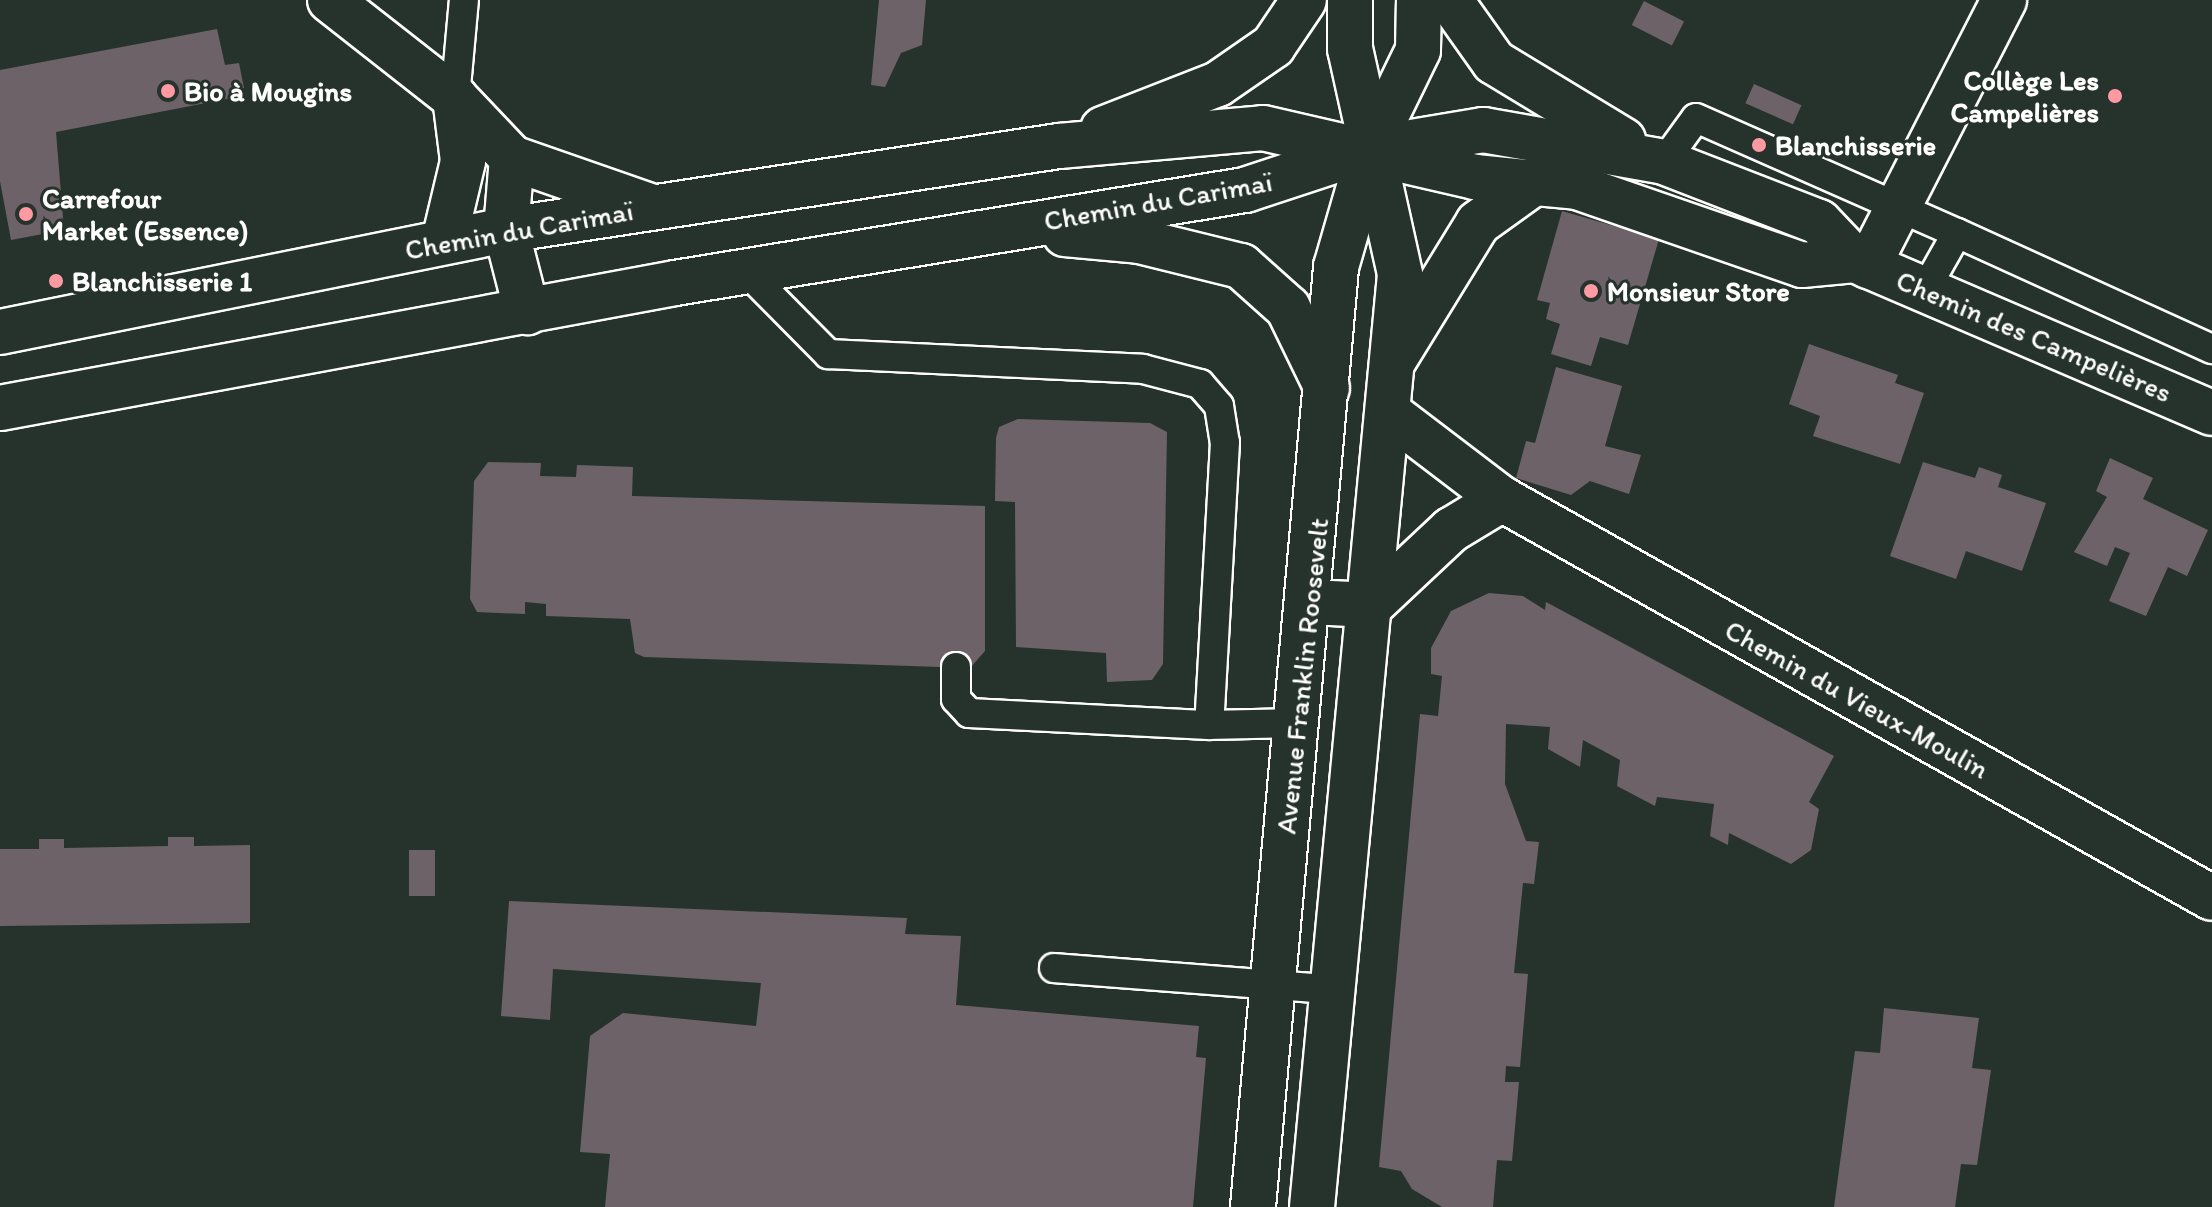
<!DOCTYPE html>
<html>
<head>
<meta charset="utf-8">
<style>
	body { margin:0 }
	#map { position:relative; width:2212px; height:1207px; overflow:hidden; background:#26332d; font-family:Itim,sans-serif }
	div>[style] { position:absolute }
	.building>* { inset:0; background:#6d6268; transform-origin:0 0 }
	.roads { filter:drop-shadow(2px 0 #fff) drop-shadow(-2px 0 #fff) drop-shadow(0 2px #fff) drop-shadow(0 -2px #fff) }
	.lane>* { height:28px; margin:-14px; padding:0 14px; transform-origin:14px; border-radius:14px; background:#26332d }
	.street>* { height:44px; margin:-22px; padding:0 22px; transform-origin:22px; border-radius:22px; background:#26332d }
	.secondary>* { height:44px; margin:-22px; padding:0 22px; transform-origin:22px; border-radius:22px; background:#26332d }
	.dots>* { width:22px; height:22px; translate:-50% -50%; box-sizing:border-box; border:4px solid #26332d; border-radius:50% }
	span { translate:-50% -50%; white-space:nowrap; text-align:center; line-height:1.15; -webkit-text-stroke:6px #26332d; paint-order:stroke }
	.poi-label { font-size:28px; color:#fff; font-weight:700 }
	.right { translate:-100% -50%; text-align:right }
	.left { translate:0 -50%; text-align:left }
	.street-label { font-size:28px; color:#fff }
</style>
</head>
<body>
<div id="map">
	<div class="building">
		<i style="clip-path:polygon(879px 0,926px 0,922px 45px,901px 53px,885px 87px,871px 85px)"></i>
		<i style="left:1644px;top:1px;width:45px;height:27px;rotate:27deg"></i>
		<i style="clip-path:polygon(217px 29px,225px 65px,239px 63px,244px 88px,229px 90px,232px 98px,56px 132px,64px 230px,11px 240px,0 181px,0 70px)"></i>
		<i style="left:1754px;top:84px;width:52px;height:21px;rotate:24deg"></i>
		<i style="clip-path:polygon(1562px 211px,1659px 239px,1628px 345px,1600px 337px,1591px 366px,1551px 354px,1560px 324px,1546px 319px,1550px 303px,1537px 300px)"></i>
		<i style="clip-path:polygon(1809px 344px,1898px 375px,1895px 383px,1924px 393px,1900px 464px,1813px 436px,1820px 416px,1789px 404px)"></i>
		<i style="clip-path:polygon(1556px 367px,1622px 386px,1605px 446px,1641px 455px,1629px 494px,1590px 481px,1571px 495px,1516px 478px,1526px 441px,1535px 443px)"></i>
		<i style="clip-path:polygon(1018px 419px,1150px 423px,1167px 432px,1163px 664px,1152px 680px,1107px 682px,1106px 653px,1016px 647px,1015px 502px,995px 501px,996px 438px,999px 427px)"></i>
		<i style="clip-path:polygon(2110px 458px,2153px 478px,2143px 499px,2208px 530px,2187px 576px,2168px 567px,2146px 616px,2109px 601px,2130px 553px,2115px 547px,2107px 566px,2074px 552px,2107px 497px,2096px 491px)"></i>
		<i style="clip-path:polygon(488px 462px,541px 463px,540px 476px,576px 477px,577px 465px,633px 467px,632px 496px,985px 506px,985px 651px,970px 668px,644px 657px,635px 653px,630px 619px,546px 616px,546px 604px,525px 602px,525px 614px,477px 612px,470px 599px,474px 481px)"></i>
		<i style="clip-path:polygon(1923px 462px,1975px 478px,1979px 467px,2002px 475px,1998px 487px,2046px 503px,2022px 571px,1966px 551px,1956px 579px,1890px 556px)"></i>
		<i style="clip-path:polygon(1489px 593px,1523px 596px,1545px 610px,1546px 602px,1834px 756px,1809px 802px,1819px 809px,1811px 850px,1791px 864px,1729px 833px,1728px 845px,1710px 836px,1714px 804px,1657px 797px,1655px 806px,1617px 786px,1620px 760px,1583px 740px,1580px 767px,1548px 749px,1550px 727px,1506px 724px,1505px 784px,1526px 841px,1539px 842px,1534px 884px,1523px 883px,1514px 973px,1528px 974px,1520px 1067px,1506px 1066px,1505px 1082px,1519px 1082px,1512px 1161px,1497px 1160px,1493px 1207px,1442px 1207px,1412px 1189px,1401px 1171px,1379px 1167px,1420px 714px,1438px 716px,1442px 676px,1431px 674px,1431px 648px,1451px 611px)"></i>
		<i style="clip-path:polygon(168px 837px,194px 837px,194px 846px,250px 845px,250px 923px,0 926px,0 849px,39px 849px,39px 839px,64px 839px,64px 848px,168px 846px)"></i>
		<i style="left:409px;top:850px;width:26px;height:46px"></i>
		<i style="clip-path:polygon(509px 901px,907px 918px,905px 934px,961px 936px,956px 1005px,1199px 1026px,1196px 1057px,1206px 1058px,1193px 1207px,605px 1207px,610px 1154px,580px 1152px,590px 1036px,623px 1013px,756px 1026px,761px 983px,553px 969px,550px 1020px,501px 1016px)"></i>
		<i style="clip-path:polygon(1884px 1008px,1979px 1018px,1972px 1068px,1991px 1070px,1977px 1165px,1961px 1164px,1955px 1207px,1834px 1207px,1855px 1051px,1880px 1053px)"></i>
	</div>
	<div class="roads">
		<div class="lane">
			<i style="left:455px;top:98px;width:98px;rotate:-84.8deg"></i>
			<i style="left:1664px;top:162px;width:54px;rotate:-54deg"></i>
			<i style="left:1696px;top:118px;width:285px;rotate:23.8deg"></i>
			<i style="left:746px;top:271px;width:117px;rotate:45.3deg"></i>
			<i style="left:828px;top:354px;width:315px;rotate:2.7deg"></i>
			<i style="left:1143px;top:369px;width:59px;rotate:14.7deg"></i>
			<i style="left:1200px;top:384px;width:29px;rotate:49deg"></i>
			<i style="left:1219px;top:406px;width:36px;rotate:81deg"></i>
			<i style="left:1225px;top:442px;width:283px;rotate:93.2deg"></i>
			<i style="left:1209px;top:725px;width:88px;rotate:-1.3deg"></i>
			<i style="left:1926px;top:288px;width:63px;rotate:-60.6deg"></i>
			<i style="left:1957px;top:233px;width:280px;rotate:24.5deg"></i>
			<i style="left:956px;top:667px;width:32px;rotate:90deg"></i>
			<i style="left:956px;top:699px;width:19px;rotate:47deg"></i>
			<i style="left:969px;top:713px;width:240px;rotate:2.9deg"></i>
			<i style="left:1054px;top:968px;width:284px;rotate:4.4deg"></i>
		</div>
		<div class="street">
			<i style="left:330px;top:0;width:159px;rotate:38.1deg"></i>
			<i style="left:455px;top:98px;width:83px;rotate:46.5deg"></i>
			<i style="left:512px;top:158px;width:149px;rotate:19.2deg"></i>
			<i style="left:512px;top:158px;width:72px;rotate:94.8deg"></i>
			<i style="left:506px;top:230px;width:85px;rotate:75.6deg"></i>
			<i style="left:444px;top:241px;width:82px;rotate:-76.6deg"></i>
			<i style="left:463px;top:161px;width:64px;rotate:-97.2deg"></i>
			<i style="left:1868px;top:266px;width:299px;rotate:-62.9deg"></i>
			<i style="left:1389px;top:413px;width:142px;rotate:37.3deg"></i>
			<i style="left:1502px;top:499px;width:814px;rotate:29.33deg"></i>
			<i style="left:1310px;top:602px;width:61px;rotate:2.8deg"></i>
			<i style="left:1371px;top:605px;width:110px;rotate:-43.2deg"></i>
			<i style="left:1451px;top:530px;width:60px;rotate:-31.3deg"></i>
		</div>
		<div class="secondary">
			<i style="left:1450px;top:0;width:76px;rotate:54.6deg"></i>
			<i style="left:1494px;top:62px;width:151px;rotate:31.2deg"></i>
			<i style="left:1103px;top:129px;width:123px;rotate:-21.4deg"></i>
			<i style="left:1218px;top:84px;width:67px;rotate:-34.6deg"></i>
			<i style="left:1273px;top:46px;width:55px;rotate:-56deg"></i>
			<i style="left:1065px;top:234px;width:74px;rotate:5.4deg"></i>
			<i style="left:1139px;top:241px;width:105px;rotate:13.8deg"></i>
			<i style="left:1241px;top:266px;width:63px;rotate:41.8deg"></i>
			<i style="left:1288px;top:308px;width:89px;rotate:64deg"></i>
			<i style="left:0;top:332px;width:516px;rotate:-11.4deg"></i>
			<i style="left:506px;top:230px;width:559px;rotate:-8.64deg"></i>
			<i style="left:1059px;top:146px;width:205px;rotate:-5deg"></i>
			<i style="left:1263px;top:128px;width:218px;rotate:13deg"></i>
			<i style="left:1475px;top:177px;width:102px;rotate:5.6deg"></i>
			<i style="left:1577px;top:187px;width:238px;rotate:19.1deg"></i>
			<i style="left:1802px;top:265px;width:53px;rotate:-5.4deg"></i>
			<i style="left:1392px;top:363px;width:164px;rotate:-58.4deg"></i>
			<i style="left:1478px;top:223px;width:74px;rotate:-35.6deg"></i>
			<i style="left:0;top:408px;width:686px;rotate:-10.49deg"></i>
			<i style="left:675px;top:283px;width:578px;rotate:-9.27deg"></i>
			<i style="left:1245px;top:190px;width:132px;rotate:-18.2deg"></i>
			<i style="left:1370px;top:149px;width:115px;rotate:-9.5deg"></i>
			<i style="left:1483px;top:130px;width:184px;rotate:10deg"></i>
			<i style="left:1664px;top:162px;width:166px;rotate:21.2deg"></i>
			<i style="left:1819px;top:222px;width:52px;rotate:46.5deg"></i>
			<i style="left:1855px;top:260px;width:388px;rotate:23.2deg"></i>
			<i style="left:1253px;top:1207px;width:944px;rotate:-84.95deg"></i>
			<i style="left:1336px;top:267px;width:123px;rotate:-73.9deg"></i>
			<i style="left:1370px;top:149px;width:110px;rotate:-64.1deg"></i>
			<i style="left:1418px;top:50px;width:50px;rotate:-88.9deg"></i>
			<i style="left:1312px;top:1207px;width:937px;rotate:-84.61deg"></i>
			<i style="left:1400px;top:274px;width:230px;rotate:-102.5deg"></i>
			<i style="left:1350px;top:49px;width:49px;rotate:-90deg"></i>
		</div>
	</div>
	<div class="dots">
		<i style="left:168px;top:91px;background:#ff9aa2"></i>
		<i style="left:2115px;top:96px;background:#ff9aa2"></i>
		<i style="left:1759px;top:145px;background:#ff9aa2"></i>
		<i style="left:26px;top:214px;background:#ff9aa2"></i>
		<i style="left:56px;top:281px;background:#ff9aa2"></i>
		<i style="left:1591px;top:291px;background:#ff9aa2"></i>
	</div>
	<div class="poi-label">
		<span class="right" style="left:2099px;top:96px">Collège Les<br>Campelières</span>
		<span class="left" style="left:184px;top:91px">Bio à Mougins</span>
		<span class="left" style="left:1775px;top:145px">Blanchisserie</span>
		<span class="left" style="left:42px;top:214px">Carrefour<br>Market (Essence)</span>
		<span class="left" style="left:72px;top:281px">Blanchisserie 1</span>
		<span class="left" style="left:1607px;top:291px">Monsieur Store</span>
	</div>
	<div class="street-label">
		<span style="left:1158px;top:201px;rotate:-10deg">Chemin du Carimaï</span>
		<span style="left:519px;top:230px;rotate:-10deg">Chemin du Carimaï</span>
		<span style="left:2034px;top:336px;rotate:23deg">Chemin des Campelières</span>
		<span style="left:1302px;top:676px;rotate:-84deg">Avenue Franklin Roosevelt</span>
		<span style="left:1857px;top:699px;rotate:29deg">Chemin du Vieux-Moulin</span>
	</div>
</div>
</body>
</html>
